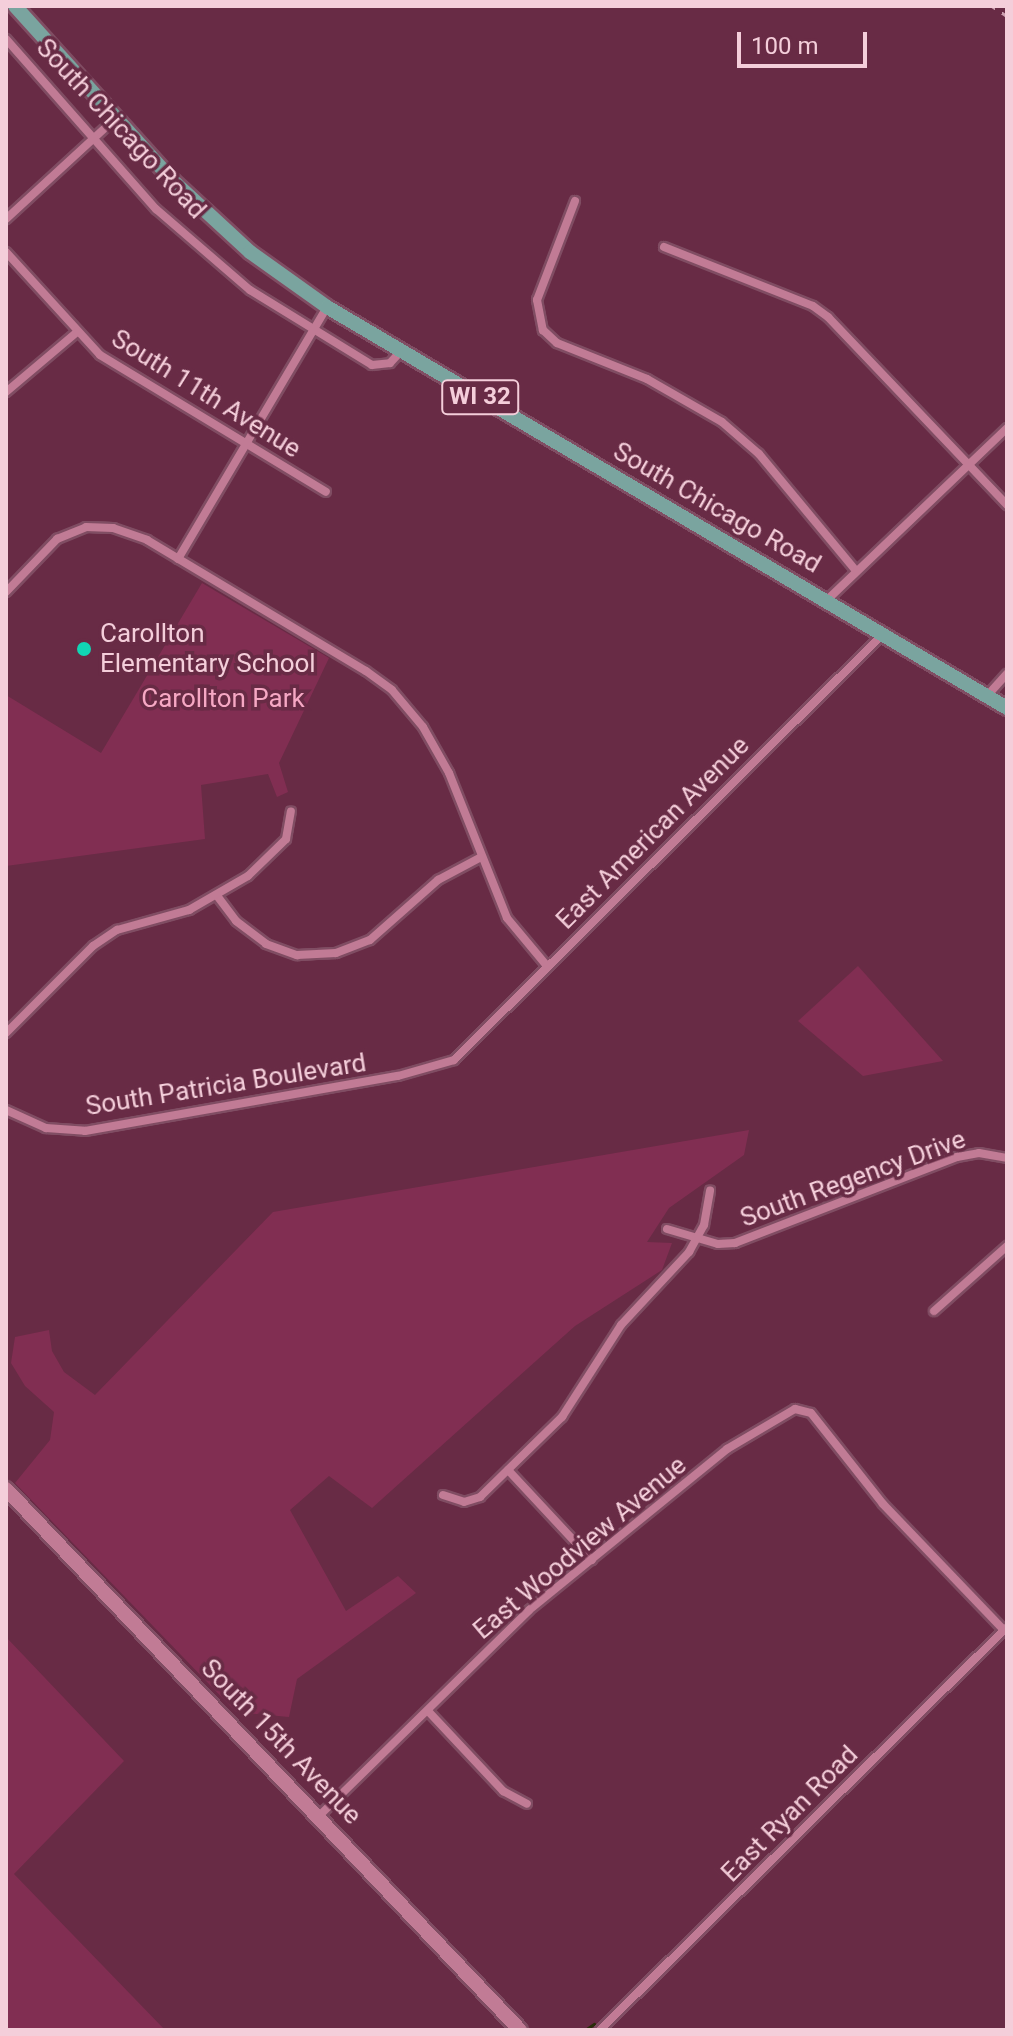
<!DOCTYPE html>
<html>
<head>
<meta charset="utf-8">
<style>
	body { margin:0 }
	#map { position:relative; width:1013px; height:2036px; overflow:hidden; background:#682b45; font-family:Roboto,sans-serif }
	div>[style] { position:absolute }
	.green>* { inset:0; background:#812e52 }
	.stream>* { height:3px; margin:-1.5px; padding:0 1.5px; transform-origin:1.5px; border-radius:1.5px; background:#292d0a }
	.roads { filter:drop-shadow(2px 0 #804d63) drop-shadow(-2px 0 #804d63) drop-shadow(0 2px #804d63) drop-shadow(0 -2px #804d63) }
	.street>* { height:8px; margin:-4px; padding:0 4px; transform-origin:4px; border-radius:4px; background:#c17b95 }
	.secondary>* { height:14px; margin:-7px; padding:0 7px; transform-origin:7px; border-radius:7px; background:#c17b95 }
	.primary>* { height:14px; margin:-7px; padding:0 7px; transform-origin:7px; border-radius:7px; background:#7aa49f }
	.rail>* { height:3px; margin-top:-1.5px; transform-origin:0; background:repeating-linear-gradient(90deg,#cda1b1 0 4px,transparent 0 12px) }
	.dots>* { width:22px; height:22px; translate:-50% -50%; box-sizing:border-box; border:4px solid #682b45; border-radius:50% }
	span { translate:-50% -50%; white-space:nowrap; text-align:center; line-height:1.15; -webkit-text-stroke:7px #682b45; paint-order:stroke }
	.shield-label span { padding:2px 6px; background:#682b45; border:2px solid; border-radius:6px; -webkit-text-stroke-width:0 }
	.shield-label { font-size:24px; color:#f4ceda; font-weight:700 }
	.street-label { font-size:26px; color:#f4ceda }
	.poi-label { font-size:26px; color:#f4ceda }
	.left { translate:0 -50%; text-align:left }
	.park-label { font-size:26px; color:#f6a8c4 }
	.frame { position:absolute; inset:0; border:8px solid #f4ceda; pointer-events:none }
	.scale { position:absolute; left:737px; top:32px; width:130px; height:36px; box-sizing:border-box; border:4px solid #f4ceda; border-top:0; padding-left:10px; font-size:24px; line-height:28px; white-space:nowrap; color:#f4ceda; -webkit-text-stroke:6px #682b45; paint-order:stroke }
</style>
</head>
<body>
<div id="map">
	<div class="green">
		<i style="clip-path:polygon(202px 583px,329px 658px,279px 763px,288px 792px,277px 797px,268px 774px,201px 785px,205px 839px,6px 866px,6px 695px,101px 753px)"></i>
		<i style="clip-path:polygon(858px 966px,943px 1061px,863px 1076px,798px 1021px)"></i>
		<i style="clip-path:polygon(749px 1130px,744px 1155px,669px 1208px,647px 1242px,672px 1243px,662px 1270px,575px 1326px,372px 1508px,329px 1476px,290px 1510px,346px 1611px,398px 1576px,416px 1593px,297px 1679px,289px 1717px,236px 1712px,15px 1483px,50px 1440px,54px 1412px,25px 1386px,11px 1363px,15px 1337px,49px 1330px,52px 1351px,64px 1372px,95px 1395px,273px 1212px)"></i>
		<i style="clip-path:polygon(6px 1637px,124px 1761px,14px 1874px,165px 2030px,6px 2030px)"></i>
	</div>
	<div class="stream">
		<i style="left:585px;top:2030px;width:11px;rotate:-34deg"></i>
	</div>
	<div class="roads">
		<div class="street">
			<i style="left:6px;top:39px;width:227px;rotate:48.6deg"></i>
			<i style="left:156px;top:209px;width:124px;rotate:40.8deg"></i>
			<i style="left:250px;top:290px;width:143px;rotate:31.6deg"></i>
			<i style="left:372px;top:365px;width:18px;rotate:-6deg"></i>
			<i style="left:390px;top:363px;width:16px;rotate:-47deg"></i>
			<i style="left:575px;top:201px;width:106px;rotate:111deg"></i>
			<i style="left:537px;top:300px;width:31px;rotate:79deg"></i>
			<i style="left:543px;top:330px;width:19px;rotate:43deg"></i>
			<i style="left:557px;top:343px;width:97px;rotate:21.8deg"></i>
			<i style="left:647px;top:379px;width:86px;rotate:29.8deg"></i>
			<i style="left:722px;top:422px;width:49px;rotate:40.9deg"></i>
			<i style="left:759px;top:454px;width:152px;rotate:50.3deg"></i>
			<i style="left:6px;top:219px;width:149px;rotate:-42.6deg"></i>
			<i style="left:664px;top:247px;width:160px;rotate:21.6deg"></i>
			<i style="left:813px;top:306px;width:19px;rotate:36deg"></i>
			<i style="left:828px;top:317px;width:260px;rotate:46.4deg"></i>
			<i style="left:6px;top:252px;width:139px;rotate:47.6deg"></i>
			<i style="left:100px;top:355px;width:264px;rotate:31.2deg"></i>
			<i style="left:6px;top:392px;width:93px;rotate:-40.2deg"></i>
			<i style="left:178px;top:559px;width:293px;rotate:-59.4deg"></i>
			<i style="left:6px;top:592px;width:74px;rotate:-46.1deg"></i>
			<i style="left:57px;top:539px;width:31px;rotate:-22deg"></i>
			<i style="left:86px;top:527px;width:27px;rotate:2deg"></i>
			<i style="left:113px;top:528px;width:36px;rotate:19deg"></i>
			<i style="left:147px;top:540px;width:255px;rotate:30.9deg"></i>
			<i style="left:366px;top:671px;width:32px;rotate:36deg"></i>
			<i style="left:392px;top:690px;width:48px;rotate:50deg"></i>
			<i style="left:423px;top:727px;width:53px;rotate:60.5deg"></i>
			<i style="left:449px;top:773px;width:156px;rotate:68.2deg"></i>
			<i style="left:507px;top:918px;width:62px;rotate:50.2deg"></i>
			<i style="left:826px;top:601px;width:250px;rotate:-43.7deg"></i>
			<i style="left:986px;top:697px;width:31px;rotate:-48deg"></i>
			<i style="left:218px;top:897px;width:30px;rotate:53deg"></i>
			<i style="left:236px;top:921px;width:38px;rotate:37deg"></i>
			<i style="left:266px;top:944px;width:33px;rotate:20deg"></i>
			<i style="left:297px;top:955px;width:39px;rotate:-3deg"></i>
			<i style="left:336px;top:953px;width:36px;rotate:-21deg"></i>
			<i style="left:370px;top:940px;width:91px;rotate:-41.4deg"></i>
			<i style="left:438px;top:880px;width:49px;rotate:-28.1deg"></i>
			<i style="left:6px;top:1033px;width:123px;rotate:-45deg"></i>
			<i style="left:93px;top:946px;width:29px;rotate:-34deg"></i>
			<i style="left:117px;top:930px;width:75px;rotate:-15.5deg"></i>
			<i style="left:189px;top:910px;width:68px;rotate:-30deg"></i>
			<i style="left:248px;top:876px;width:53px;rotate:-44.2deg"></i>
			<i style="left:286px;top:839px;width:28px;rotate:-80deg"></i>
			<i style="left:6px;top:1110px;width:44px;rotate:24.2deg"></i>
			<i style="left:46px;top:1128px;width:39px;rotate:4deg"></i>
			<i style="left:85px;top:1131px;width:318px;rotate:-10deg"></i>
			<i style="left:398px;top:1076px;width:58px;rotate:-15.9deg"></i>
			<i style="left:454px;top:1060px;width:603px;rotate:-44.8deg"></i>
			<i style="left:667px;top:1229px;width:53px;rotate:16.4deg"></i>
			<i style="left:718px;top:1244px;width:17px;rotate:-3deg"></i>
			<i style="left:735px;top:1243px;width:238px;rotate:-21.2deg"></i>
			<i style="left:957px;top:1157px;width:22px;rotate:-10deg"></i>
			<i style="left:979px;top:1153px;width:28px;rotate:10deg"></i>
			<i style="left:934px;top:1311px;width:98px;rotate:-41.7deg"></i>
			<i style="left:508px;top:1470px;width:123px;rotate:47deg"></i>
			<i style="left:443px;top:1495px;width:22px;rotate:18deg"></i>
			<i style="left:464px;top:1502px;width:17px;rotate:-17deg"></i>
			<i style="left:480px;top:1497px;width:115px;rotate:-44.3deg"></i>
			<i style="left:562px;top:1417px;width:109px;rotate:-57.3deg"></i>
			<i style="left:621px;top:1325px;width:100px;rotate:-47deg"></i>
			<i style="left:689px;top:1252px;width:31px;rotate:-61deg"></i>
			<i style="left:704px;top:1225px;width:35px;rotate:-80deg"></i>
			<i style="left:428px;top:1711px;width:110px;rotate:46.8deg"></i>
			<i style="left:503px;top:1791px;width:27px;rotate:28deg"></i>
			<i style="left:319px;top:1816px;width:294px;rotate:-44.4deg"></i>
			<i style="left:529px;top:1610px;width:255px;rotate:-39.1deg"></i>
			<i style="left:727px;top:1449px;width:79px;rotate:-30.5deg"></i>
			<i style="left:795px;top:1409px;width:16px;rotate:14deg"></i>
			<i style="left:811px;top:1413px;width:116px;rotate:51.6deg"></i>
			<i style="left:883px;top:1504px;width:175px;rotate:46.2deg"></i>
			<i style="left:600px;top:2030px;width:571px;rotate:-44.72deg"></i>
		</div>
		<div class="secondary">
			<i style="left:6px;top:1489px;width:746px;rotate:46.47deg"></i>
		</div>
		<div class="primary">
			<i style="left:15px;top:6px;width:236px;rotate:47.9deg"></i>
			<i style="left:173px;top:181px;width:105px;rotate:42.7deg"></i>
			<i style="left:250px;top:252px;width:95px;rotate:35.5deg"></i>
			<i style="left:327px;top:307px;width:789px;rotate:30.53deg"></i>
		</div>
	</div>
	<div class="rail">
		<i style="left:992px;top:6px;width:18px;rotate:34deg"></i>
	</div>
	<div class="dots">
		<i style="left:84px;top:649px;background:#11d5b4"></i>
	</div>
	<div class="shield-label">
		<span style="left:480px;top:397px">WI 32</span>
	</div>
	<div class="street-label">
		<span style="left:121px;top:129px;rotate:47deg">South Chicago Road</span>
		<span style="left:206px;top:394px;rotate:32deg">South 11th Avenue</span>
		<span style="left:717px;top:508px;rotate:30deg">South Chicago Road</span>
		<span style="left:653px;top:833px;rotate:-45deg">East American Avenue</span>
		<span style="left:226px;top:1085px;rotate:-9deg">South Patricia Boulevard</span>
		<span style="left:853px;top:1179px;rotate:-20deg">South Regency Drive</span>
		<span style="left:580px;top:1548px;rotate:-40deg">East Woodview Avenue</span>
		<span style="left:281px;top:1742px;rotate:46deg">South 15th Avenue</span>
		<span style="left:790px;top:1814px;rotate:-45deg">East Ryan Road</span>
	</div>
	<div class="poi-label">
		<span class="left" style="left:100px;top:649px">Carollton<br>Elementary School</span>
	</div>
	<div class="park-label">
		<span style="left:223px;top:699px">Carollton Park</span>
	</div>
	<div class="frame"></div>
	<div class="scale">100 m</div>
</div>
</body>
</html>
